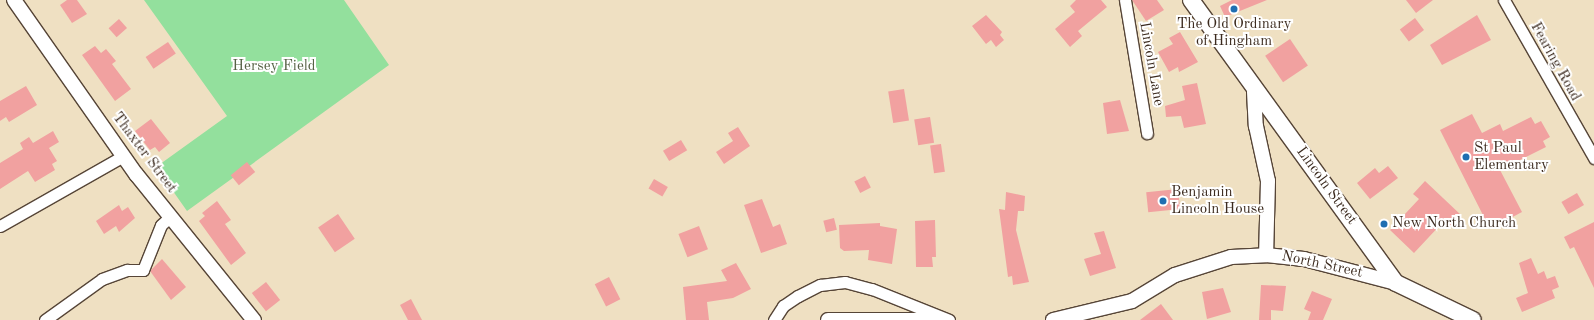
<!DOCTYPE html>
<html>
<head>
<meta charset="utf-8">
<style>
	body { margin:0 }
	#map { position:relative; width:1594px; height:320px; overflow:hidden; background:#efe0c2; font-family:"Old Standard TT",serif }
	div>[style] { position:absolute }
	.green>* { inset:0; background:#93e09d }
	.building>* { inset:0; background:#f1a1a0; transform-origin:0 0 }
	.roads { filter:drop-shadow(1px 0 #564537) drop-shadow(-1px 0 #564537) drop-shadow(0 1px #564537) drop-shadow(0 -1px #564537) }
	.minor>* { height:11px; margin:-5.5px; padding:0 5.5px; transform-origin:5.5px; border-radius:5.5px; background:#fff }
	.tertiary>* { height:14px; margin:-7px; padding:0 7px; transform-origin:7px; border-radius:7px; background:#fff }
	.secondary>* { height:16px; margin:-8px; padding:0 8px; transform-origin:8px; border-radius:8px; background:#fff }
	.dots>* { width:11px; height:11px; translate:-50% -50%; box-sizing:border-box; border:2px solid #fff; border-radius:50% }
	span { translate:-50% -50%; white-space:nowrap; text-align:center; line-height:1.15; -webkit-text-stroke:4px #fff; paint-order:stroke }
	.poi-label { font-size:15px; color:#3b2a1e }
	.left { translate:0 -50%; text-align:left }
	.street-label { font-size:15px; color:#3b2a1e }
	.park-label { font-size:15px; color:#556144 }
</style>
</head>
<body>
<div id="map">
	<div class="green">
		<i style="clip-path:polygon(144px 0,344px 0,389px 65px,187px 211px,156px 167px,227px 116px)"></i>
	</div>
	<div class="building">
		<i style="clip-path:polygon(67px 0,77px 0,87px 14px,72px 23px,60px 5px)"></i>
		<i style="clip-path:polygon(1076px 0,1101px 0,1107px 7px,1078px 31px,1082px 36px,1070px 47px,1055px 29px,1075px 12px,1070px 6px)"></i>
		<i style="clip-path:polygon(1132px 0,1157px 0,1164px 10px,1146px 21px)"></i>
		<i style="clip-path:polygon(1232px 0,1267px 0,1225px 17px,1220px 6px)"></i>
		<i style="clip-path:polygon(1406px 0,1433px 0,1416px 13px)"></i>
		<i style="clip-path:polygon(986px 15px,1002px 32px,1000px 35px,1004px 40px,996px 47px,991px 40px,986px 44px,972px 26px)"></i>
		<i style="clip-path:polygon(1477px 15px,1491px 40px,1442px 65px,1430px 45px)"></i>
		<i style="left:1415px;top:18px;width:15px;height:19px;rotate:53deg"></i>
		<i style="left:119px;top:19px;width:12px;height:14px;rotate:48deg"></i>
		<i style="clip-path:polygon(1180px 32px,1198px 62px,1179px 72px,1178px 67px,1169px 72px,1158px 52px,1173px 44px,1169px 38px)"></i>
		<i style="left:1290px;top:39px;width:32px;height:30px;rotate:56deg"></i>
		<i style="left:168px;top:42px;width:14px;height:27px;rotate:56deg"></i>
		<i style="clip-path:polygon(95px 46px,101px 53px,106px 49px,116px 61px,112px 64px,131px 89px,115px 101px,82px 55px)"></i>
		<i style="clip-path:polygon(1197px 83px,1206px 124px,1184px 128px,1181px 116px,1166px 117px,1165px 106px,1185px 100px,1182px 86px)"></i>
		<i style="clip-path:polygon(26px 86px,37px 105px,9px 122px,6px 117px,0 121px,0 101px)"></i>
		<i style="left:904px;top:89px;width:32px;height:16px;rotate:81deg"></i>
		<i style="clip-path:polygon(1120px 100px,1129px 131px,1107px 134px,1103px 103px)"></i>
		<i style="clip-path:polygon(1472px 114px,1482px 133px,1500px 124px,1503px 131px,1531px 117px,1535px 124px,1541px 121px,1550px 137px,1543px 141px,1546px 147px,1500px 170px,1522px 212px,1490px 229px,1440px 130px)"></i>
		<i style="left:930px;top:117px;width:26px;height:16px;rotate:81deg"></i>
		<i style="clip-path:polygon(151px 119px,170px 143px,159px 152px,155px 147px,150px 150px,135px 131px)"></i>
		<i style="clip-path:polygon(738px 127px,750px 146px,724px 164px,716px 152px,733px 141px,728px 133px)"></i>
		<i style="clip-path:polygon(53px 131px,59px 142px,49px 148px,57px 161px,52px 164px,55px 170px,35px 182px,28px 171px,0 189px,0 163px,23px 149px,20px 143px,29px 137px,33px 143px)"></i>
		<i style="left:681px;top:140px;width:12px;height:21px;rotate:59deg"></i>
		<i style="left:941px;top:144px;width:28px;height:11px;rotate:82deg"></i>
		<i style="left:247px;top:162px;width:13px;height:21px;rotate:51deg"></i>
		<i style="clip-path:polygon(1388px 166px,1398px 178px,1370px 199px,1357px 183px,1375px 168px,1379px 173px)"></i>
		<i style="left:865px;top:176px;width:13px;height:12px;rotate:63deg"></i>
		<i style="left:654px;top:179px;width:16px;height:11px;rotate:30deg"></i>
		<i style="clip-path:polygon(1425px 181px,1461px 215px,1449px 227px,1443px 222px,1414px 253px,1390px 230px,1419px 199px,1413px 194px)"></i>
		<i style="left:1178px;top:189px;width:20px;height:32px;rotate:84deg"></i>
		<i style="clip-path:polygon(1006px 192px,1025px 196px,1024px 211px,1018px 211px,1016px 230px,1029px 282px,1013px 285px,1012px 276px,1008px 277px,999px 209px,1005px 210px)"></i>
		<i style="left:1577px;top:193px;width:14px;height:18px;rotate:60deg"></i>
		<i style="clip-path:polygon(762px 199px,773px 227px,780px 224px,787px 244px,761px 253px,744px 205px)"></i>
		<i style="clip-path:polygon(217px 201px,231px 220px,225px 224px,246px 253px,231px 265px,199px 221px,205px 216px,202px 213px)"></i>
		<i style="clip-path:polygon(119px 205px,122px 211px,128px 207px,135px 218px,119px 232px,116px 226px,104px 234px,96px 221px)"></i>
		<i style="left:338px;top:214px;width:30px;height:24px;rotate:56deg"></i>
		<i style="left:834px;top:218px;width:12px;height:11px;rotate:76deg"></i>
		<i style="clip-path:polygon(935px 220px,936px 257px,932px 257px,933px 267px,916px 267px,915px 221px)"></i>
		<i style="clip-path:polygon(1594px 222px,1594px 288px,1574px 247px,1570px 249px,1564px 237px)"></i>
		<i style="clip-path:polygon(880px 223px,880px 226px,897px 229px,892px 264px,868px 260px,869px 250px,844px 251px,840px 248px,839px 225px)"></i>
		<i style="left:699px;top:226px;width:25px;height:22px;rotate:69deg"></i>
		<i style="clip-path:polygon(1104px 231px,1116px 268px,1090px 276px,1084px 259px,1101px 254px,1094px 233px)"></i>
		<i style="clip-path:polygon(1531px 258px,1538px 274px,1544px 271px,1547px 279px,1555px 276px,1559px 287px,1552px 290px,1555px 298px,1522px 312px,1516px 298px,1528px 293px,1519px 263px)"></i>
		<i style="clip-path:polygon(162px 259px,186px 287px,171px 300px,150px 271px)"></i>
		<i style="clip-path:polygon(736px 263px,751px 289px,733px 298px,707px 302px,709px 320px,686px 320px,683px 287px,727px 281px,721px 270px)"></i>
		<i style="left:609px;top:277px;width:25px;height:16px;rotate:63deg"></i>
		<i style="left:266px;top:282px;width:23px;height:18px;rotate:52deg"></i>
		<i style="clip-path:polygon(1261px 285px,1286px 286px,1283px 311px,1271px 310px,1271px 320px,1259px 320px)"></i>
		<i style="clip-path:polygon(1223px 288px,1231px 312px,1207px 319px,1202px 292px)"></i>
		<i style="clip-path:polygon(1312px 291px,1332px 299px,1323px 320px,1308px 320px,1311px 312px,1304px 309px)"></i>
		<i style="clip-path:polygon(411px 299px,422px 320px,408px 320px,400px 305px)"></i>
		<i style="clip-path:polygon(1161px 304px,1173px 320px,1140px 320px)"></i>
	</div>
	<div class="roads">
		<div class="minor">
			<i style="left:1125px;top:0;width:135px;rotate:80.6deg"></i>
			<i style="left:1504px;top:0;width:182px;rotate:60.3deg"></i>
			<i style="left:0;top:226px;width:142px;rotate:-29.6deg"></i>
			<i style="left:45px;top:320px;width:70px;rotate:-35.7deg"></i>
			<i style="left:102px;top:279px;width:27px;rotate:-20deg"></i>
			<i style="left:127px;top:270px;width:16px"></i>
			<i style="left:143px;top:270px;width:48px;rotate:-68.2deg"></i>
			<i style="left:161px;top:225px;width:13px;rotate:-42deg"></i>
			<i style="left:774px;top:320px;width:17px;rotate:-57deg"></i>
			<i style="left:783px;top:306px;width:18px;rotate:-34deg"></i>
			<i style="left:798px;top:296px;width:25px;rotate:-27deg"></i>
			<i style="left:820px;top:285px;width:25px;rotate:-7deg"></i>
			<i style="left:845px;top:282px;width:28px;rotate:15deg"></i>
			<i style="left:872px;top:289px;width:83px;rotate:21.9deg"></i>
		</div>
		<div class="tertiary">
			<i style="left:14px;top:0;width:213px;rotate:55deg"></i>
			<i style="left:136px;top:174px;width:188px;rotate:51.1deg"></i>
			<i style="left:1254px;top:92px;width:34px;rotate:87deg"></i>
			<i style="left:1256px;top:126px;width:56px;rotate:77.7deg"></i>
			<i style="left:1268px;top:181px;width:74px;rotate:91.5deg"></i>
			<i style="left:828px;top:320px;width:105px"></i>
			<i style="left:1053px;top:320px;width:81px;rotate:-13.5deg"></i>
			<i style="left:1132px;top:301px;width:50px;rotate:-31.2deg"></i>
			<i style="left:1175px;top:275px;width:59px;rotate:-17.8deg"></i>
			<i style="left:1231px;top:257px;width:35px;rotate:-3deg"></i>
			<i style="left:1266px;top:255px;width:38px;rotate:6deg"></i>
			<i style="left:1304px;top:259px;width:95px;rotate:14.6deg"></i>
		</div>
		<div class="secondary">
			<i style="left:1191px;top:0;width:349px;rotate:54.1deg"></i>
			<i style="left:1396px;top:283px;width:85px;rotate:25.7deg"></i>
		</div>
	</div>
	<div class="dots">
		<i style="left:1234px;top:9px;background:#1f6fb2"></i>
		<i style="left:1466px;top:157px;background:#1f6fb2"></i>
		<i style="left:1163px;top:201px;background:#1f6fb2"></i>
		<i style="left:1384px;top:224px;background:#1f6fb2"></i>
	</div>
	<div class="poi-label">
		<span style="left:1234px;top:33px">The Old Ordinary<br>of Hingham</span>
		<span class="left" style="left:1474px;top:157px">St Paul<br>Elementary</span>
		<span class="left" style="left:1171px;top:201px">Benjamin<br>Lincoln House</span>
		<span class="left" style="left:1392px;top:224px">New North Church</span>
	</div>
	<div class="street-label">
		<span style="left:1555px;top:62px;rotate:61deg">Fearing Road</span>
		<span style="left:1151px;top:64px;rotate:80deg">Lincoln Lane</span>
		<span style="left:144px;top:153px;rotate:53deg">Thaxter Street</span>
		<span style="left:1326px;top:186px;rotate:54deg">Lincoln Street</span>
		<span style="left:1322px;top:265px;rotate:12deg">North Street</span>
	</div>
	<div class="park-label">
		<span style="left:274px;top:67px">Hersey Field</span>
	</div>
</div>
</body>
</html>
